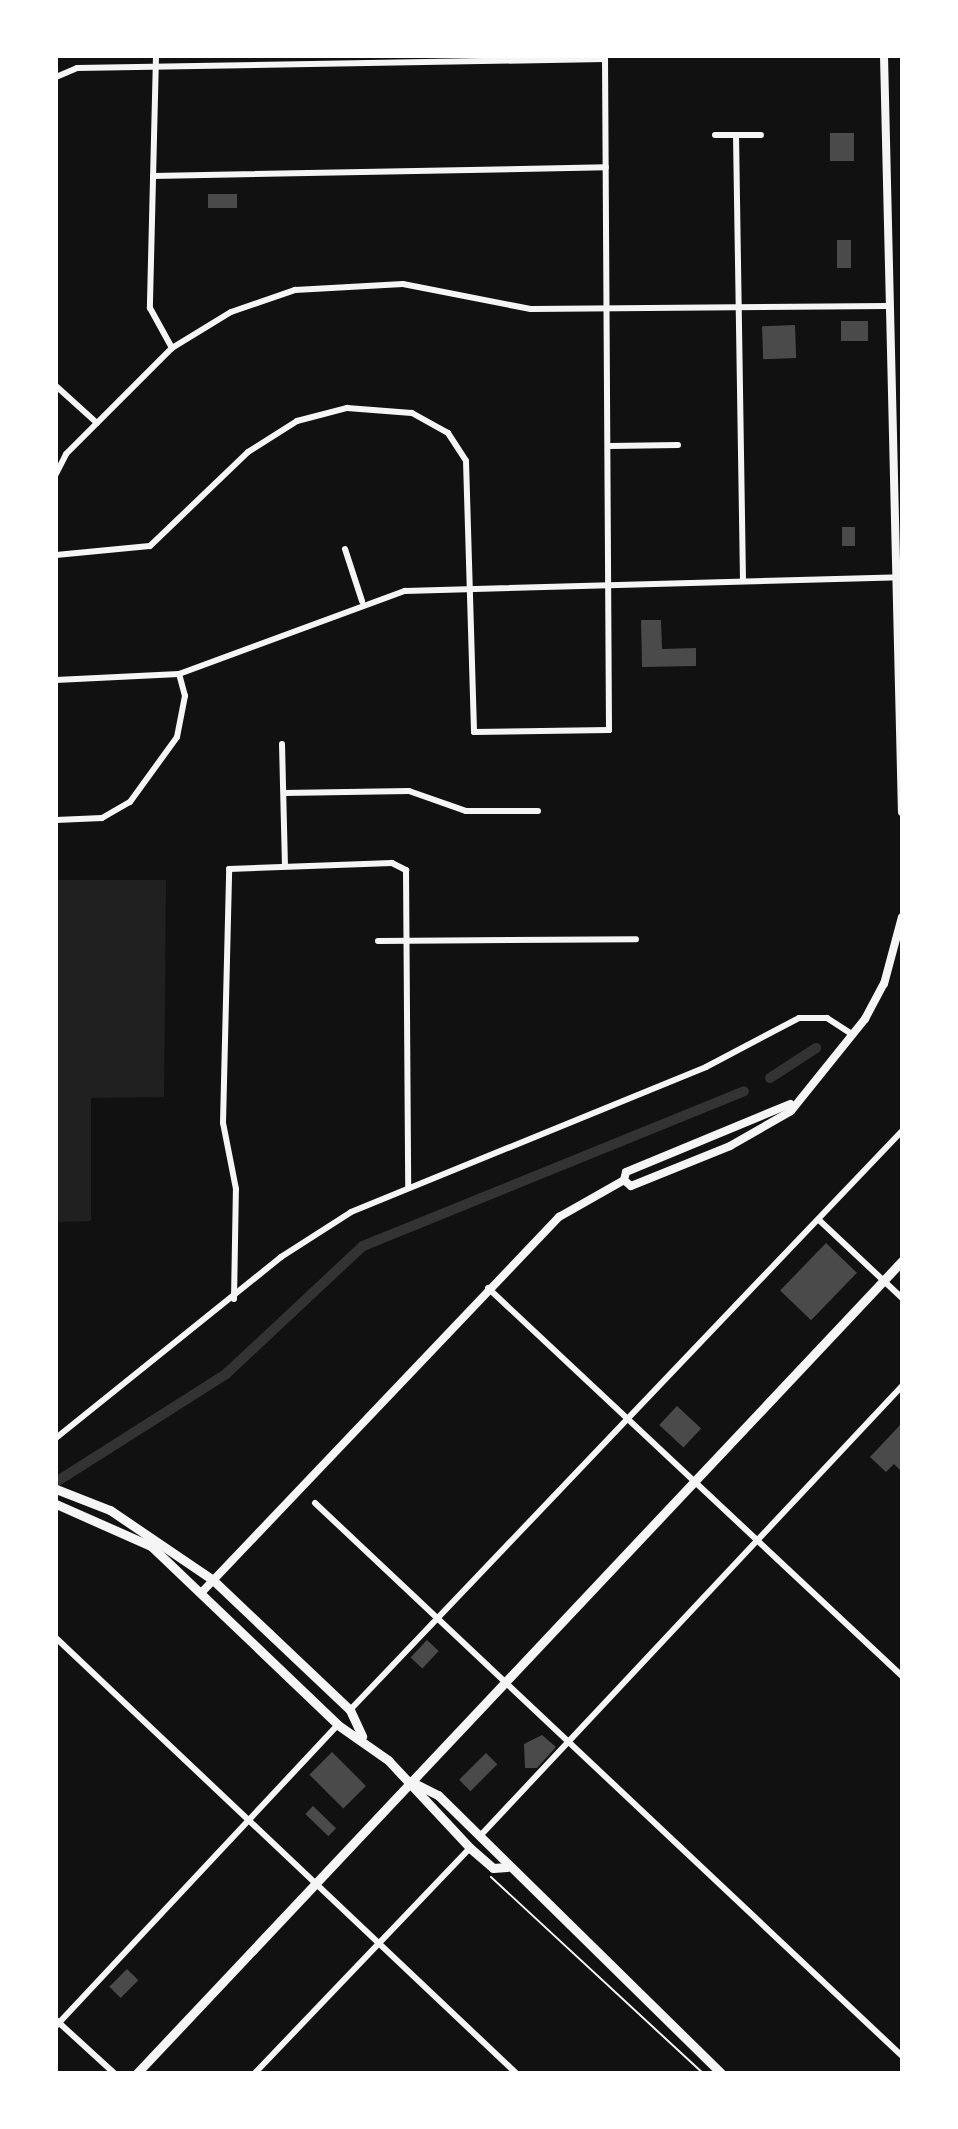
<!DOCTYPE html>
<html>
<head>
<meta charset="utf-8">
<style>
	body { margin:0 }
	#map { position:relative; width:958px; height:2129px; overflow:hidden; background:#111; font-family:"Titillium Web",sans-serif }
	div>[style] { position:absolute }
	.green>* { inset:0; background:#202020 }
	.canal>* { height:10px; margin:-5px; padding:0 5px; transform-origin:5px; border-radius:5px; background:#333 }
	.building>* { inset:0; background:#4a4a4a; transform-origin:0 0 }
	.path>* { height:2px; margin:-1px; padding:0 1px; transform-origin:1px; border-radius:1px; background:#f5f5f5 }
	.minor>* { height:6px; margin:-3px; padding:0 3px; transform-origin:3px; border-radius:3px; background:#f5f5f5 }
	.secondary>* { height:8px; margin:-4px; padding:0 4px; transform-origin:4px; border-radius:4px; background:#f5f5f5 }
	.primary>* { height:9px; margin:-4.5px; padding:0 4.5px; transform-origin:4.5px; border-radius:4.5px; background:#f5f5f5 }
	span { translate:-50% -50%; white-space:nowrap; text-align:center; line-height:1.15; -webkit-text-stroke:8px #fff; paint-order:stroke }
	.frame { position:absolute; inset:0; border:58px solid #fff; pointer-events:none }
</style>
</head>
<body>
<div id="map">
	<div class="green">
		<i style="clip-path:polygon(56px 880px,166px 880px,164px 1097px,91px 1098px,91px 1221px,56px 1222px)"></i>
	</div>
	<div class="canal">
		<i style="left:770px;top:1078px;width:55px;rotate:-33.1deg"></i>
		<i style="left:56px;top:1482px;width:201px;rotate:-32.4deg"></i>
		<i style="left:226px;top:1374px;width:187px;rotate:-43.1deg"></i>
		<i style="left:363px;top:1246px;width:411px;rotate:-22.1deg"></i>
	</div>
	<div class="building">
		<i style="left:830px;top:133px;width:24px;height:28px"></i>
		<i style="left:208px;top:194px;width:29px;height:14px"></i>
		<i style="left:837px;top:240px;width:14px;height:28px"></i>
		<i style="left:841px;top:321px;width:27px;height:20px"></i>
		<i style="left:795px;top:325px;width:33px;height:33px;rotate:88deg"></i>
		<i style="left:842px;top:527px;width:13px;height:19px"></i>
		<i style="clip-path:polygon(641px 620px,661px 620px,662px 649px,696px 648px,696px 666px,642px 667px)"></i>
		<i style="left:826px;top:1243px;width:43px;height:66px;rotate:44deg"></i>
		<i style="left:677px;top:1406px;width:33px;height:26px;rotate:43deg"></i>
		<i style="clip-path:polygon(902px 1423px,902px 1472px,894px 1464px,886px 1472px,870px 1457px)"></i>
		<i style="left:427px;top:1640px;width:16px;height:24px;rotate:43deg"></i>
		<i style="clip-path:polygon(542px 1735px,556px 1747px,537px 1768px,525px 1768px,524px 1744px)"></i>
		<i style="left:332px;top:1752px;width:48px;height:32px;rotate:45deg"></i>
		<i style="left:486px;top:1753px;width:16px;height:38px;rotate:45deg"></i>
		<i style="left:313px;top:1806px;width:32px;height:11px;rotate:44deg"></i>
		<i style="left:127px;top:1969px;width:16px;height:25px;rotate:45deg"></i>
	</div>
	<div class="path">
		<i style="left:491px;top:1877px;width:289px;rotate:42.8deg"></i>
	</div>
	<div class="minor">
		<i style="left:156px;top:56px;width:252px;rotate:91.4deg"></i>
		<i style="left:150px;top:308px;width:46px;rotate:61.2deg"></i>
		<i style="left:56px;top:77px;width:23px;rotate:-23deg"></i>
		<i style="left:77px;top:68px;width:528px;rotate:-0.98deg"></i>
		<i style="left:715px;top:135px;width:46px"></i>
		<i style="left:736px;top:135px;width:445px;rotate:89.1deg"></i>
		<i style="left:153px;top:176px;width:453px;rotate:-1.1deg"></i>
		<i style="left:56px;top:386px;width:55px;rotate:42.1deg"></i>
		<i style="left:610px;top:446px;width:68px;rotate:-0.8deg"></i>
		<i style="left:56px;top:474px;width:22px;rotate:-63deg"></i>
		<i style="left:66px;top:454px;width:150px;rotate:-45deg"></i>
		<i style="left:172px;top:348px;width:69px;rotate:-31.4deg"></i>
		<i style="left:231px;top:312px;width:68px;rotate:-19deg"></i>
		<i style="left:295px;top:290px;width:108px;rotate:-3.2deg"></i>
		<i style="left:403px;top:284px;width:130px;rotate:11.1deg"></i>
		<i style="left:531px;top:309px;width:356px;rotate:-0.5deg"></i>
		<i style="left:345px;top:549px;width:55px;rotate:71.9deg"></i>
		<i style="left:56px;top:555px;width:94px;rotate:-5.5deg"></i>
		<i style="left:150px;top:546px;width:136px;rotate:-43.8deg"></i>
		<i style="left:248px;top:452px;width:58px;rotate:-32.3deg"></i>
		<i style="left:297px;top:421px;width:52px;rotate:-14.6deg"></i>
		<i style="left:347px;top:408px;width:65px;rotate:4.4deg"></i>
		<i style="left:412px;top:413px;width:41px;rotate:29.1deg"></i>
		<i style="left:448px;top:433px;width:33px;rotate:57deg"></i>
		<i style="left:466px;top:461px;width:271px;rotate:88.3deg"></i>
		<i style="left:474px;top:732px;width:135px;rotate:-0.8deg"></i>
		<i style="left:609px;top:730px;width:674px;rotate:-90.34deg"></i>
		<i style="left:56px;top:680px;width:123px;rotate:-2.8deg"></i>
		<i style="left:179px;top:674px;width:241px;rotate:-20.2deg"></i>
		<i style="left:405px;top:591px;width:487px;rotate:-1.6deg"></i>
		<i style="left:282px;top:744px;width:120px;rotate:88.6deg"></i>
		<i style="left:284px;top:793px;width:125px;rotate:-0.9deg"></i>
		<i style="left:409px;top:791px;width:60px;rotate:19.3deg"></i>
		<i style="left:466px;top:811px;width:72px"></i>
		<i style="left:56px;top:820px;width:46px;rotate:-2.5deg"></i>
		<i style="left:102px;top:818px;width:32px;rotate:-30deg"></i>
		<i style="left:130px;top:802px;width:80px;rotate:-54.1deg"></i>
		<i style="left:177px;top:737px;width:42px;rotate:-79deg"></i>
		<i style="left:185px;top:696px;width:23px;rotate:-105deg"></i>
		<i style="left:378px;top:941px;width:258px;rotate:-0.4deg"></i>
		<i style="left:819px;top:1220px;width:114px;rotate:43.2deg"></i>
		<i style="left:488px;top:1288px;width:567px;rotate:43.14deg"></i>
		<i style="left:234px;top:1299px;width:110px;rotate:-89deg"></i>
		<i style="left:236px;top:1189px;width:67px;rotate:-101.1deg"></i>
		<i style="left:223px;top:1123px;width:254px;rotate:-88.6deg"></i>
		<i style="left:229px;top:869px;width:163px;rotate:-2.1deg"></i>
		<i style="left:392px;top:863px;width:16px;rotate:27deg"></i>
		<i style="left:406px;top:870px;width:317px;rotate:89.6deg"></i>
		<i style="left:56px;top:1438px;width:289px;rotate:-38.8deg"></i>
		<i style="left:281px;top:1257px;width:83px;rotate:-32.7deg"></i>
		<i style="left:351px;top:1212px;width:383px;rotate:-22.2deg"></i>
		<i style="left:706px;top:1067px;width:105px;rotate:-27.8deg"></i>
		<i style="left:799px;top:1018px;width:28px"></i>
		<i style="left:827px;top:1018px;width:31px;rotate:33deg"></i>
		<i style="left:315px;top:1503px;width:806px;rotate:43.29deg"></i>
		<i style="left:56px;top:1638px;width:633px;rotate:43.4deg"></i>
		<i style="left:350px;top:1710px;width:800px;rotate:-46.37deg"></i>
		<i style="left:480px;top:1836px;width:617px;rotate:-46.84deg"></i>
		<i style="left:56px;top:2020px;width:79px;rotate:42.4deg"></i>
		<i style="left:56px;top:2026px;width:412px;rotate:-46.9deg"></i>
		<i style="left:255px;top:2073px;width:311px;rotate:-46.3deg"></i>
	</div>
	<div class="secondary">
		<i style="left:884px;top:56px;width:756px;rotate:88.64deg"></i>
		<i style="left:624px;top:1180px;width:9px;rotate:41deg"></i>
		<i style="left:631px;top:1186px;width:107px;rotate:-22deg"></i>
		<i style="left:730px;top:1146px;width:70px;rotate:-29.8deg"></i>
		<i style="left:791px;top:1111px;width:118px;rotate:-51.2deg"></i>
		<i style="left:865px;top:1019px;width:40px;rotate:-62deg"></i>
		<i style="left:884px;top:984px;width:69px;rotate:-75deg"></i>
		<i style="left:202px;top:1592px;width:518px;rotate:-46.41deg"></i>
		<i style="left:559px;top:1217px;width:75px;rotate:-29.6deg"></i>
		<i style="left:624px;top:1180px;width:8px;rotate:-76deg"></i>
		<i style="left:626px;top:1172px;width:178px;rotate:-22.5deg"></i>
	</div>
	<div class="primary">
		<i style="left:56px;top:1489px;width:58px;rotate:21.3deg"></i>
		<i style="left:110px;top:1510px;width:125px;rotate:34.2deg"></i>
		<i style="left:213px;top:1580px;width:189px;rotate:43.5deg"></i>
		<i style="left:350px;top:1710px;width:29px;rotate:65deg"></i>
		<i style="left:56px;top:1504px;width:104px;rotate:23.9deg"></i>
		<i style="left:151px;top:1546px;width:259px;rotate:43.7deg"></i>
		<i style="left:338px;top:1725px;width:61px;rotate:35deg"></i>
		<i style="left:388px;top:1760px;width:120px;rotate:47deg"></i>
		<i style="left:470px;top:1848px;width:30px;rotate:41deg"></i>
		<i style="left:493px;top:1868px;width:14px;rotate:-4deg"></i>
		<i style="left:410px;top:1781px;width:31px;rotate:27deg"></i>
		<i style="left:438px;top:1795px;width:397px;rotate:44.5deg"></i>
		<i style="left:137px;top:2073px;width:1116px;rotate:-46.71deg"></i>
	</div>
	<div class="frame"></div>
</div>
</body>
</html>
